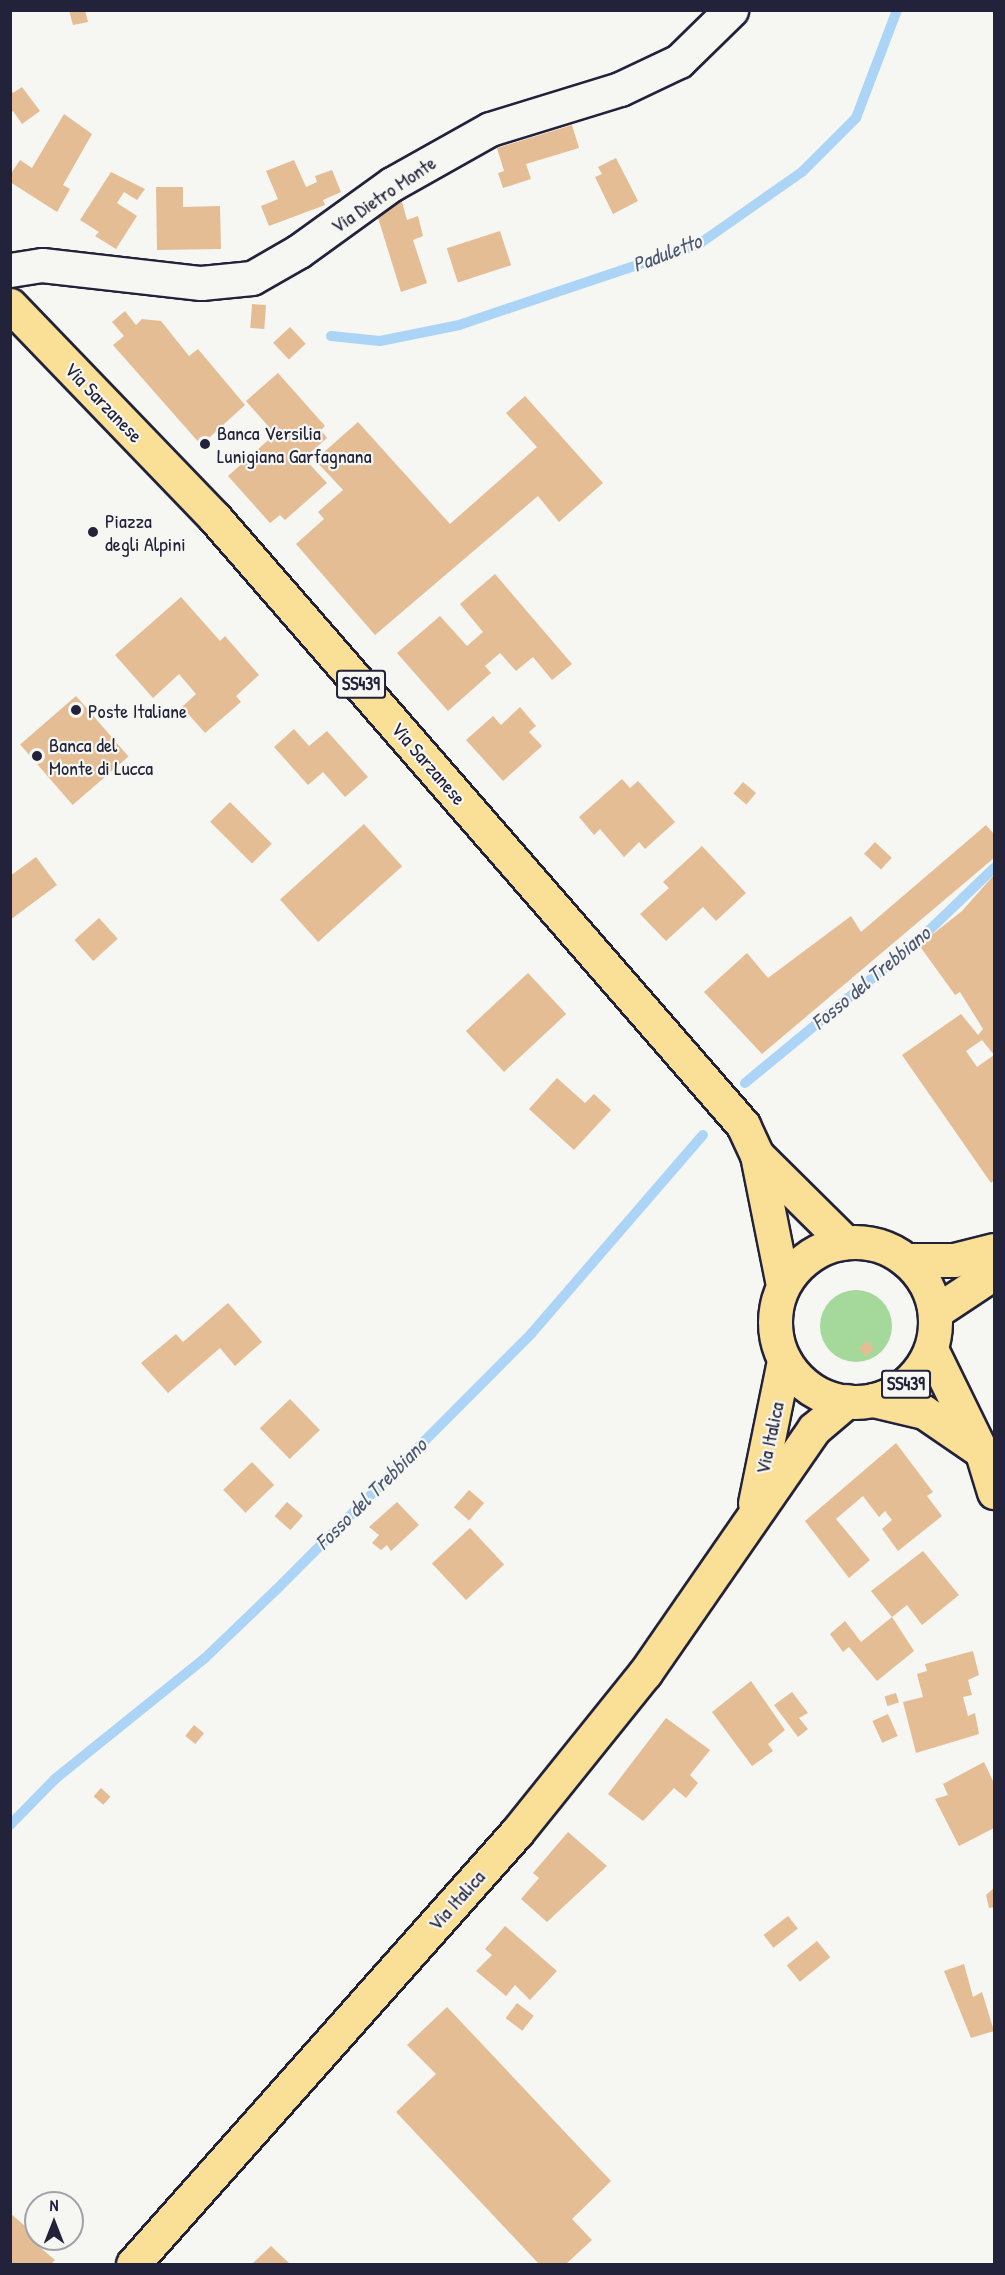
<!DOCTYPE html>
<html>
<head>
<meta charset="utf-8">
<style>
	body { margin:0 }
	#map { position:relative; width:1005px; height:2275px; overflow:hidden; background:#f6f6f2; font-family:"Patrick Hand",sans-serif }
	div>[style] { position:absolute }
	.green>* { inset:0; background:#a5d99b }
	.round { border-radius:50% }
	.stream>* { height:10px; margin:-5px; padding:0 5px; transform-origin:5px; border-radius:5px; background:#abd4f6 }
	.building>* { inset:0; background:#e4bd94; transform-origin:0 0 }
	.roads { filter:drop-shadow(2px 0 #22223b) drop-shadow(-2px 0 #22223b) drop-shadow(0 2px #22223b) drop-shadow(0 -2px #22223b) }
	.minor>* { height:33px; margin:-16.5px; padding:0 16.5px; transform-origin:16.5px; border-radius:16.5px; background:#f6f6f2 }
	.major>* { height:33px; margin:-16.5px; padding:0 16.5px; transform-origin:16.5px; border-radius:16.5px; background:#fadf96 }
	.major>.ring { margin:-16.5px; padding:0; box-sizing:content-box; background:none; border:33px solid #fadf96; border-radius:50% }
	.dots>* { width:16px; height:16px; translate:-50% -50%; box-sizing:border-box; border:3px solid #f6f6f2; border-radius:50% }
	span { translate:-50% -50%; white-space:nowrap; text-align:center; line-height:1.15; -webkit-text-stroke:4.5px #f6f6f2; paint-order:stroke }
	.shield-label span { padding:2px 4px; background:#f6f6f2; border:2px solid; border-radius:4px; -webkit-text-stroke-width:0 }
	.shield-label { font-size:18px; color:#22223b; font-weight:700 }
	.street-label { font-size:20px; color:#22223b }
	.poi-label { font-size:20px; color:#22223b }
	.left { translate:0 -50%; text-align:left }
	.water-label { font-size:21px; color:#4b5773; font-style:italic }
	.frame { position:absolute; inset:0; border:12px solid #22223b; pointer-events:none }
	.north { position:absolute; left:24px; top:2191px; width:60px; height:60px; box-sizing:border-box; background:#f6f6f2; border:2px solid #a1a1a9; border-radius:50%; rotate:0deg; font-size:16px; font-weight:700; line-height:24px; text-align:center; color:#22223b }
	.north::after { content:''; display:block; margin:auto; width:21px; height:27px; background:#22223b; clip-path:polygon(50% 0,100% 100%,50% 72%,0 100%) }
</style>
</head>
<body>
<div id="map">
	<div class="green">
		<i class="round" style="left:820px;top:1290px;width:72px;height:72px"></i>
	</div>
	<div class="stream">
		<i style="left:331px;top:336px;width:49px;rotate:5.8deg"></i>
		<i style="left:380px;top:341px;width:81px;rotate:-11.4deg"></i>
		<i style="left:459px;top:325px;width:253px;rotate:-18.6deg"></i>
		<i style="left:699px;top:244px;width:126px;rotate:-35deg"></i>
		<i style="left:802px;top:172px;width:76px;rotate:-45deg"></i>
		<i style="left:856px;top:118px;width:116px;rotate:-69.2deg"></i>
		<i style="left:745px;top:1083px;width:228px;rotate:-39.5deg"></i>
		<i style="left:921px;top:938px;width:101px;rotate:-43.8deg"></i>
		<i style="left:10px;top:1825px;width:64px;rotate:-45.6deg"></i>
		<i style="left:55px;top:1779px;width:193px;rotate:-38.9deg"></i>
		<i style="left:205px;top:1658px;width:98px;rotate:-43.8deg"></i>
		<i style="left:276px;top:1590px;width:361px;rotate:-45.1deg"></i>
		<i style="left:531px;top:1334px;width:263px;rotate:-49.2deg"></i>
	</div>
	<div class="building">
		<i style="clip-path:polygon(69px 10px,85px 10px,88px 22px,73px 25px)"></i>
		<i style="clip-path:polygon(22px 87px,40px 111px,22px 124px,13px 111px,10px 113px,10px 89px,13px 93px)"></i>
		<i style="clip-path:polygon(64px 114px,92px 134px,63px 185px,70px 189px,57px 212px,10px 182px,10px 175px,20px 160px,32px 168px)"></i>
		<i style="clip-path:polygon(572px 125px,579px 148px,526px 164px,531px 179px,503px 188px,498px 173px,504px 171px,497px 148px)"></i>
		<i style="clip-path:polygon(616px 158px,638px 201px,613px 214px,595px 177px,602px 174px,598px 167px)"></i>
		<i style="clip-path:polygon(294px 160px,306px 187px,317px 182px,315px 176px,332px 170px,341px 192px,323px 200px,325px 205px,269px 226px,261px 206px,278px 199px,266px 171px)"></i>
		<i style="clip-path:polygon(111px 172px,145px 189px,137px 200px,124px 192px,117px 203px,137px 216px,116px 249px,95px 236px,99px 232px,80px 220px)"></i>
		<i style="clip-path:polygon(156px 187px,183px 187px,183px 207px,220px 206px,221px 249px,157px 250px)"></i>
		<i style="clip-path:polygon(399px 191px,407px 220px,418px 216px,423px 236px,413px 240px,427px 283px,401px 292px,375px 208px)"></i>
		<i style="left:500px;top:231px;width:36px;height:56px;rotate:72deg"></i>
		<i style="left:252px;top:304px;width:14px;height:24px;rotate:4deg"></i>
		<i style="clip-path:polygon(125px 311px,136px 325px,142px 319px,161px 321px,189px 356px,198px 349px,245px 405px,201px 445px,113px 345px,124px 336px,112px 322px)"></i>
		<i style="left:290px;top:327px;width:23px;height:23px;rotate:47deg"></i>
		<i style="clip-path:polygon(278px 373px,325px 426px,321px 430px,327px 438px,304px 458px,327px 483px,285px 520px,280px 515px,270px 523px,228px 476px,275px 434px,246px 401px)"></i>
		<i style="clip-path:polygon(525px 396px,603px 483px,559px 522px,538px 496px,375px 635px,296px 544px,324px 519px,318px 512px,343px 490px,315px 460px,358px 422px,450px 524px,537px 447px,506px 413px)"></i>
		<i style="clip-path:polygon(495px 574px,572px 664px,552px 680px,533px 657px,516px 671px,500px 653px,485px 666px,491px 673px,448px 711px,397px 653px,440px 616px,467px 646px,483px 632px,460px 604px)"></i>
		<i style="clip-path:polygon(181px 597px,220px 641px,225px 636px,259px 675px,236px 696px,241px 702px,205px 733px,182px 707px,196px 694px,179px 674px,153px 698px,115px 655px)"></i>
		<i style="left:76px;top:696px;width:80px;height:74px;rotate:49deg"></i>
		<i style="clip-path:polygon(520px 707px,536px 726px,529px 732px,542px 746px,503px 781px,466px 740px,493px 716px,501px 725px)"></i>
		<i style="clip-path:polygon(294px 729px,309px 746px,327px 731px,368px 777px,345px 797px,323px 772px,308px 785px,274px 747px)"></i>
		<i style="clip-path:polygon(622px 779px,630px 788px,638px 781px,675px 822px,645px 849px,639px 842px,624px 857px,600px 829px,594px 835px,579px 817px)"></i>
		<i style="left:743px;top:782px;width:17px;height:15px;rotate:40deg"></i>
		<i style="left:230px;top:802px;width:59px;height:28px;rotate:45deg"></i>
		<i style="left:364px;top:824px;width:57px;height:113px;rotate:48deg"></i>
		<i style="clip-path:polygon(986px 825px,994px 834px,994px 858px,762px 1054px,704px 992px,747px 953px,768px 978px,851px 916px,861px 932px)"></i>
		<i style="left:875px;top:842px;width:23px;height:16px;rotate:43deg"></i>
		<i style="clip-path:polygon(702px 846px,746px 893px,716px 921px,703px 907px,666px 941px,640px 914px,669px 888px,663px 882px)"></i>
		<i style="clip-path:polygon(36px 857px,57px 885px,10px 920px,10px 876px)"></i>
		<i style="clip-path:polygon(evenodd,994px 875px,994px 1180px,991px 1183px,902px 1055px,961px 1014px,978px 1035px,983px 1029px,960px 992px,955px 995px,919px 945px,962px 911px,994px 875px,982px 1040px,994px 1055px,977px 1067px,966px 1051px,982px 1040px)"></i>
		<i style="left:99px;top:918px;width:28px;height:33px;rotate:48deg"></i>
		<i style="left:528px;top:973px;width:56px;height:85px;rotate:47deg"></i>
		<i style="clip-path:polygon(557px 1078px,585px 1103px,594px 1094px,611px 1110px,574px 1150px,529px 1109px)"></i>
		<i style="clip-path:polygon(228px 1303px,262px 1342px,235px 1366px,220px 1348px,168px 1393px,141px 1363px,176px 1334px,183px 1342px)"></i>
		<i style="left:867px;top:1341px;width:11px;height:11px;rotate:49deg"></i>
		<i style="left:290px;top:1399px;width:43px;height:42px;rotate:46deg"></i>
		<i style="clip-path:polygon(896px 1443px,933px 1492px,927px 1496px,942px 1516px,898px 1551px,882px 1529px,892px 1520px,885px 1511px,879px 1517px,863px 1496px,836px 1519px,870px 1560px,849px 1578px,805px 1521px)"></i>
		<i style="left:252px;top:1462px;width:32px;height:40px;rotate:46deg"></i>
		<i style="left:469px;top:1490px;width:20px;height:23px;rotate:41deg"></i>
		<i style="left:287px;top:1502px;width:21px;height:19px;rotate:41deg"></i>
		<i style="clip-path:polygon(397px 1502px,419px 1525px,391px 1551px,387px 1545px,381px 1550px,372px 1543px,379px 1535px,369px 1527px)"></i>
		<i style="left:470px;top:1528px;width:50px;height:52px;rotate:47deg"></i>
		<i style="clip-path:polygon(923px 1551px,959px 1595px,922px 1625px,907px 1605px,892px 1617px,871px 1591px)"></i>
		<i style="clip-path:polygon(892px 1617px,914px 1651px,877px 1681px,849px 1647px,843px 1652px,830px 1634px,845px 1621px,861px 1642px)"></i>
		<i style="clip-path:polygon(973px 1651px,979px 1675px,968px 1680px,972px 1695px,963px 1697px,968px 1716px,975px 1713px,979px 1734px,916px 1753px,903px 1702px,923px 1697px,917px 1674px,927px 1671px,925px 1664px)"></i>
		<i style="clip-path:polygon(751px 1681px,785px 1730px,768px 1744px,773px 1751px,752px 1766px,712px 1712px)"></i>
		<i style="clip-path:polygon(792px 1692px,808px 1713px,799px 1718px,808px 1729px,798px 1737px,774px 1705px)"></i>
		<i style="left:896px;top:1693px;width:10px;height:12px;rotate:73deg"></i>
		<i style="left:888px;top:1714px;width:24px;height:17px;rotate:66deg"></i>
		<i style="clip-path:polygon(666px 1718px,710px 1750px,690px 1775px,698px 1783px,686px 1798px,674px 1788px,643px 1821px,608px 1794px)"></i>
		<i style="left:194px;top:1725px;width:13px;height:14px;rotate:39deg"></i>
		<i style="clip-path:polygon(984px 1762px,994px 1783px,994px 1828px,959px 1846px,935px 1799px,948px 1795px,943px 1784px)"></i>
		<i style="left:101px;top:1788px;width:13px;height:11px;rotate:42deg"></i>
		<i style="clip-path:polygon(568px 1832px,607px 1866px,547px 1922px,521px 1899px,539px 1878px,533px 1873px)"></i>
		<i style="clip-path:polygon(994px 1888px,994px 1907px,989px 1908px,986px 1895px)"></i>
		<i style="left:788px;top:1916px;width:16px;height:31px;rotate:52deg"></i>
		<i style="clip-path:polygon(505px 1926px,557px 1971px,530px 2000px,515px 1985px,506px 1996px,476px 1971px,492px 1955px,485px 1949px)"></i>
		<i style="left:817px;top:1941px;width:21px;height:39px;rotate:51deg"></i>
		<i style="clip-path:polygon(964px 1964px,973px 1997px,982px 1992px,994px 2031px,971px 2038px,944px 1971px)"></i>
		<i style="left:517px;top:2003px;width:21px;height:19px;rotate:37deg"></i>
		<i style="clip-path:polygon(447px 2007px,611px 2181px,572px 2219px,592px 2240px,566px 2264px,539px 2264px,396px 2112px,436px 2074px,407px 2045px)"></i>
		<i style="clip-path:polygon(10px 2213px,40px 2239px,36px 2244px,55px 2260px,51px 2264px,10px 2264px)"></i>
		<i style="clip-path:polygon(271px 2246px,290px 2264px,252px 2264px)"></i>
	</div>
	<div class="roads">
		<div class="minor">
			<i style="left:10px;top:270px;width:32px;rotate:-9deg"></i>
			<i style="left:42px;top:265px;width:160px;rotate:6.5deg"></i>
			<i style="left:201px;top:283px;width:51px;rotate:-5.6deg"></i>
			<i style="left:252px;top:278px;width:54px;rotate:-29.9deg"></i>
			<i style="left:299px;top:251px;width:115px;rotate:-35.8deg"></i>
			<i style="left:392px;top:184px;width:112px;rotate:-29.3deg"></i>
			<i style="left:490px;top:129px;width:136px;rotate:-17.1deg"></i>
			<i style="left:620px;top:89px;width:65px;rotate:-25.4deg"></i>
			<i style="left:679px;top:61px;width:73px;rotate:-44.4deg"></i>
		</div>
		<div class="major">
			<i style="left:10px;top:305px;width:296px;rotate:46.1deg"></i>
			<i style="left:215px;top:518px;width:805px;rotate:48.98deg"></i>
			<i style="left:743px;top:1125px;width:33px;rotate:65deg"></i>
			<i style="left:757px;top:1155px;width:133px;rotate:78.7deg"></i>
			<i style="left:757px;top:1155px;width:124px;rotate:44.7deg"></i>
			<i class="ring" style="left:775px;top:1242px;width:127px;height:127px"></i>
			<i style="left:906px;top:1260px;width:48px"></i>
			<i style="left:954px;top:1260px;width:41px;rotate:-14deg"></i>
			<i style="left:935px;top:1312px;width:71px;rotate:-33.5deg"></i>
			<i style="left:931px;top:1349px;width:116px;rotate:63.9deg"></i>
			<i style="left:982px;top:1453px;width:41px;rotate:72.9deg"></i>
			<i style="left:873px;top:1400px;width:52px;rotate:13.2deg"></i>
			<i style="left:924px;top:1412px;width:69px;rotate:34.4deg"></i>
			<i style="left:755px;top:1503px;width:146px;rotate:-78.5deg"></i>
			<i style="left:133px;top:2264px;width:578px;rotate:-48.37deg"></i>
			<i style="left:517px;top:1832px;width:204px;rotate:-51.2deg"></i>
			<i style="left:645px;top:1673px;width:297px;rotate:-55.3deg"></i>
			<i style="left:814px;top:1429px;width:43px;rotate:-40.3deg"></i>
		</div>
	</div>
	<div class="dots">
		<i style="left:205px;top:444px;background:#22223b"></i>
		<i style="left:93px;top:532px;background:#22223b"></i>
		<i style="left:76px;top:710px;background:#22223b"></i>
		<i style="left:37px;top:756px;background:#22223b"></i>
	</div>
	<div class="shield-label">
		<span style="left:361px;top:684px">SS439</span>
		<span style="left:906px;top:1384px">SS439</span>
	</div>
	<div class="street-label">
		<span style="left:383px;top:194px;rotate:-34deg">Via Dietro Monte</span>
		<span style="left:104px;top:402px;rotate:46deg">Via Sarzanese</span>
		<span style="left:429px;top:763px;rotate:49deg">Via Sarzanese</span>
		<span style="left:769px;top:1438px;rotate:-78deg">Via Italica</span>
		<span style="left:456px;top:1900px;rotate:-48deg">Via Italica</span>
	</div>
	<div class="poi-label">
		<span class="left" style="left:217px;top:444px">Banca Versilia<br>Lunigiana Garfagnana</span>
		<span class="left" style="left:105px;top:532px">Piazza<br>degli Alpini</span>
		<span class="left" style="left:88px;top:710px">Poste Italiane</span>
		<span class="left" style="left:49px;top:756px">Banca del<br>Monte di Lucca</span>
	</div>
	<div class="water-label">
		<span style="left:667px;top:253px;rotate:-21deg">Paduletto</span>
		<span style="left:871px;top:978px;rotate:-40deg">Fosso del Trebbiano</span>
		<span style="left:371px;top:1494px;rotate:-45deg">Fosso del Trebbiano</span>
	</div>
	<div class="frame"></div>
	<div class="north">N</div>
</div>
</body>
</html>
